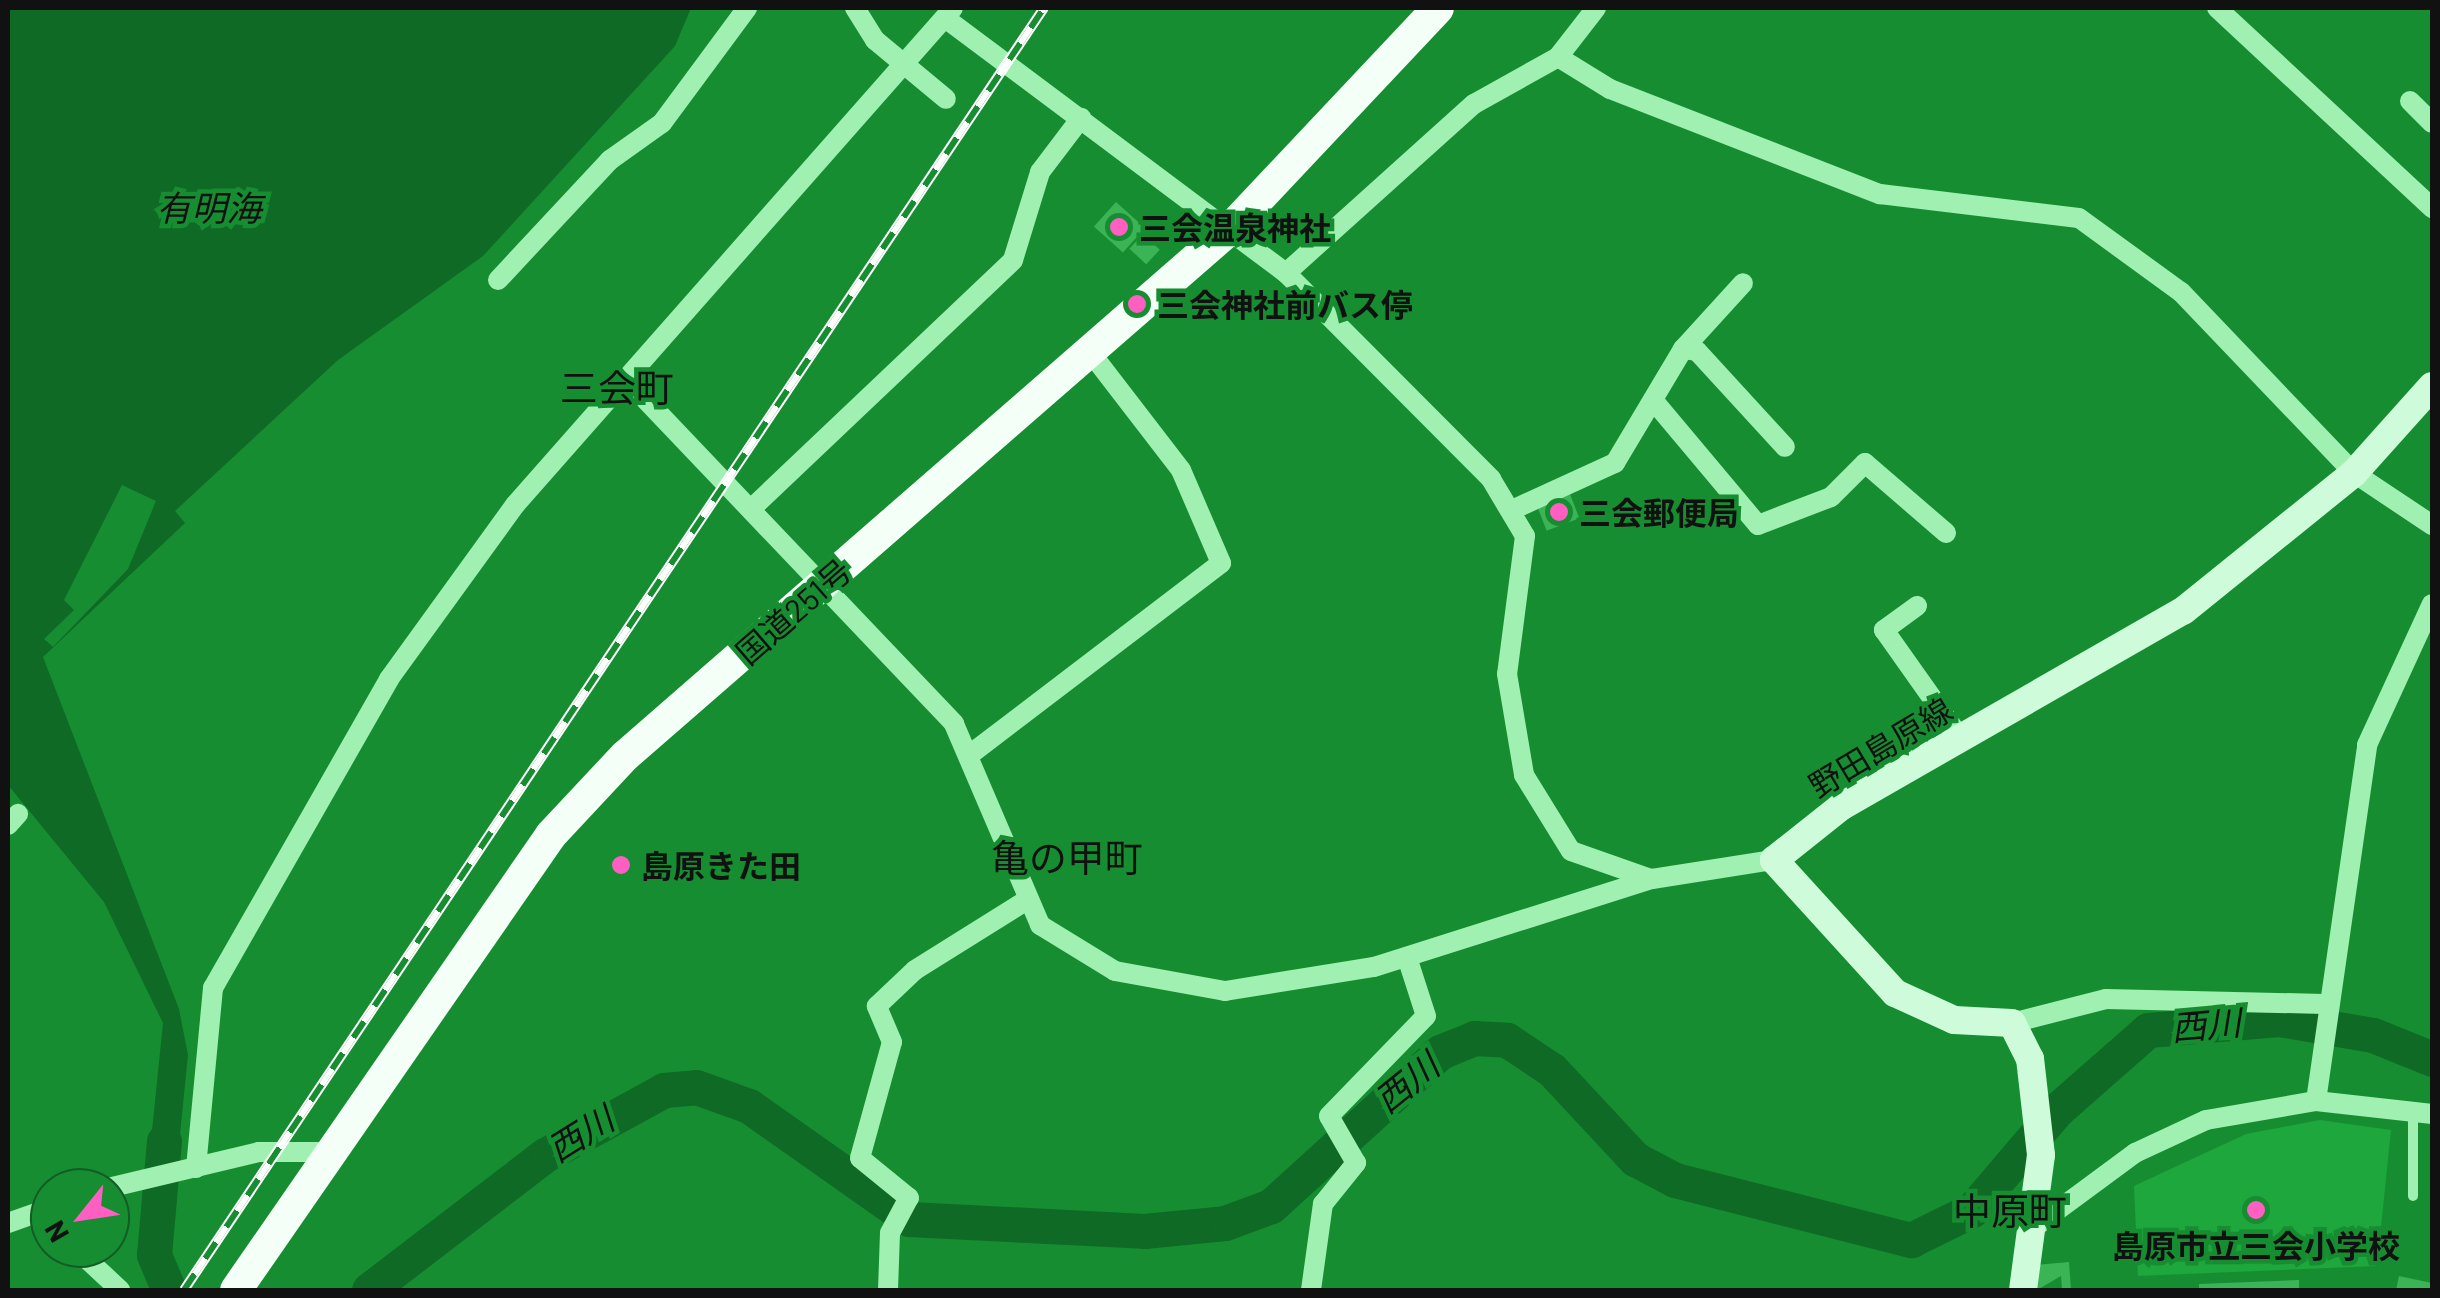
<!DOCTYPE html>
<html>
<head>
<meta charset="utf-8">
<style>
	body { margin:0 }
	#map { position:relative; width:2440px; height:1298px; overflow:hidden; background:#168d31; font-family:Barlow,"Noto Sans JP",sans-serif }
	div>[style] { position:absolute }
	.green>* { inset:0; background:#1ea73c }
	.water>* { inset:0; background:#0e6a24 }
	.pier>* { inset:0; background:#168d31 }
	.river>* { height:35px; margin:-17.5px; padding:0 17.5px; transform-origin:17.5px; border-radius:17.5px; background:#0e6a24 }
	.building>* { inset:0; background:#3ab455; transform-origin:0 0 }
	.service>* { height:10px; margin:-5px; padding:0 5px; transform-origin:5px; border-radius:5px; background:#a0f0b1 }
	.minor>* { height:20px; margin:-10px; padding:0 10px; transform-origin:10px; border-radius:10px; background:#a0f0b1 }
	.secondary>* { height:28px; margin:-14px; padding:0 14px; transform-origin:14px; border-radius:14px; background:#cefbd9 }
	.trunk>* { height:32px; margin:-16px; padding:0 16px; transform-origin:16px; border-radius:16px; background:#f4fff7 }
	.rail>* { height:10px; margin-top:-5px; transform-origin:0; background:repeating-linear-gradient(90deg,#168d31 0 19px,#fff 0 38px); box-sizing:border-box; border-block:2px solid #fff }
	.dots>* { width:28px; height:28px; translate:-50% -50%; box-sizing:border-box; border:5px solid #168d31; border-radius:50% }
	span { translate:-50% -50%; white-space:nowrap; text-align:center; line-height:1.15; -webkit-text-stroke:9px #168d31; paint-order:stroke }
	.poi-label { font-size:32px; color:#111; font-weight:700 }
	.left { translate:0 -50%; text-align:left }
	.street-label { font-size:32px; color:#111 }
	.water-label { font-size:35px; color:#111; font-style:italic }
	.quarter-label { font-size:38px; color:#111 }
	.frame { position:absolute; inset:0; border:10px solid #111; pointer-events:none }
	.north { position:absolute; left:30px; top:1168px; width:100px; height:100px; box-sizing:border-box; background:#168d31; border:2px solid #145b24; border-radius:50%; rotate:240deg; font-size:28px; font-weight:700; line-height:40px; text-align:center; color:#111 }
	.north::after { content:''; display:block; margin:auto; width:35px; height:45px; background:#ff5fc2; clip-path:polygon(50% 0,100% 100%,50% 72%,0 100%) }
</style>
</head>
<body>
<div id="map">
	<div class="green">
		<i style="clip-path:polygon(2320px 1120px,2391px 1130px,2377px 1266px,2138px 1276px,2134px 1186px,2246px 1134px)"></i>
	</div>
	<div class="water">
		<i style="clip-path:polygon(8px 8px,691px 8px,675px 46px,483px 256px,338px 360px,175px 511px,185px 523px,43px 657px,179px 1009px,188px 1055px,177px 1164px,148px 1170px,163px 1023px,104px 902px,8px 785px)"></i>
	</div>
	<div class="pier">
		<i style="clip-path:polygon(122px 485px,156px 501px,128px 569px,53px 647px,44px 639px,74px 610px,64px 600px)"></i>
	</div>
	<div class="river">
		<i style="left:164px;top:1141px;width:114px;rotate:95deg"></i>
		<i style="left:154px;top:1255px;width:38px;rotate:67deg"></i>
		<i style="left:369px;top:1290px;width:222px;rotate:-37.5deg"></i>
		<i style="left:545px;top:1155px;width:136px;rotate:-28.6deg"></i>
		<i style="left:664px;top:1090px;width:32px;rotate:-5deg"></i>
		<i style="left:696px;top:1087px;width:56px;rotate:19.7deg"></i>
		<i style="left:749px;top:1106px;width:196px;rotate:35.2deg"></i>
		<i style="left:909px;top:1219px;width:235px;rotate:2.9deg"></i>
		<i style="left:1144px;top:1231px;width:81px;rotate:-5.6deg"></i>
		<i style="left:1225px;top:1223px;width:49px;rotate:-20.3deg"></i>
		<i style="left:1271px;top:1206px;width:229px;rotate:-42.3deg"></i>
		<i style="left:1440px;top:1052px;width:37px;rotate:-22deg"></i>
		<i style="left:1474px;top:1038px;width:33px;rotate:3deg"></i>
		<i style="left:1507px;top:1040px;width:54px;rotate:33.7deg"></i>
		<i style="left:1552px;top:1070px;width:122px;rotate:47deg"></i>
		<i style="left:1635px;top:1159px;width:45px;rotate:27.7deg"></i>
		<i style="left:1675px;top:1180px;width:244px;rotate:14.3deg"></i>
		<i style="left:1911px;top:1240px;width:68px;rotate:-26.2deg"></i>
		<i style="left:1972px;top:1210px;width:131px;rotate:-49.6deg"></i>
		<i style="left:2057px;top:1110px;width:121px;rotate:-41.3deg"></i>
		<i style="left:2148px;top:1030px;width:131px;rotate:-4.8deg"></i>
		<i style="left:2279px;top:1019px;width:95px;rotate:9.7deg"></i>
		<i style="left:2373px;top:1035px;width:64px;rotate:22.1deg"></i>
	</div>
	<div class="building">
		<i style="left:1116px;top:202px;width:39px;height:33px;rotate:42deg"></i>
		<i style="left:1143px;top:234px;width:23px;height:20px;rotate:43deg"></i>
		<i style="left:1570px;top:494px;width:26px;height:35px;rotate:69deg"></i>
		<i style="clip-path:polygon(2069px 1262px,2071px 1290px,2062px 1290px,2061px 1276px,2037px 1290px,2035px 1265px)"></i>
		<i style="clip-path:polygon(2399px 1276px,2432px 1283px,2432px 1290px,2396px 1290px)"></i>
		<i style="clip-path:polygon(2299px 1280px,2299px 1290px,2199px 1290px,2199px 1284px)"></i>
	</div>
	<div class="service">
		<i style="left:2413px;top:1111px;width:85px;rotate:90deg"></i>
	</div>
	<div class="minor">
		<i style="left:855px;top:8px;width:38px;rotate:58deg"></i>
		<i style="left:875px;top:40px;width:92px;rotate:39.7deg"></i>
		<i style="left:2217px;top:8px;width:294px;rotate:42.9deg"></i>
		<i style="left:945px;top:18px;width:426px;rotate:36.8deg"></i>
		<i style="left:1286px;top:273px;width:291px;rotate:45.1deg"></i>
		<i style="left:1491px;top:479px;width:66px;rotate:59.2deg"></i>
		<i style="left:1525px;top:536px;width:139px;rotate:97.4deg"></i>
		<i style="left:1507px;top:674px;width:102px;rotate:80.4deg"></i>
		<i style="left:1524px;top:775px;width:89px;rotate:58.3deg"></i>
		<i style="left:1571px;top:851px;width:82px;rotate:19.3deg"></i>
		<i style="left:1558px;top:57px;width:61px;rotate:31.6deg"></i>
		<i style="left:1610px;top:89px;width:290px;rotate:21.3deg"></i>
		<i style="left:1880px;top:194px;width:200px;rotate:6.9deg"></i>
		<i style="left:2079px;top:218px;width:126px;rotate:36deg"></i>
		<i style="left:2181px;top:292px;width:250px;rotate:46.3deg"></i>
		<i style="left:2354px;top:473px;width:94px;rotate:33.7deg"></i>
		<i style="left:2410px;top:101px;width:31px;rotate:45deg"></i>
		<i style="left:1286px;top:273px;width:253px;rotate:-42deg"></i>
		<i style="left:1474px;top:104px;width:96px;rotate:-29.2deg"></i>
		<i style="left:1558px;top:57px;width:62px;rotate:-52.2deg"></i>
		<i style="left:498px;top:280px;width:164px;rotate:-47deg"></i>
		<i style="left:610px;top:160px;width:64px;rotate:-35.4deg"></i>
		<i style="left:662px;top:123px;width:143px;rotate:-53.5deg"></i>
		<i style="left:1683px;top:349px;width:89px;rotate:-47.7deg"></i>
		<i style="left:626px;top:379px;width:476px;rotate:46.4deg"></i>
		<i style="left:954px;top:724px;width:219px;rotate:66.8deg"></i>
		<i style="left:1040px;top:925px;width:88px;rotate:31.5deg"></i>
		<i style="left:1115px;top:971px;width:112px;rotate:10.3deg"></i>
		<i style="left:1225px;top:991px;width:151px;rotate:-9.2deg"></i>
		<i style="left:1374px;top:967px;width:292px;rotate:-17.6deg"></i>
		<i style="left:1652px;top:879px;width:123px;rotate:-8.9deg"></i>
		<i style="left:1653px;top:400px;width:163px;rotate:50deg"></i>
		<i style="left:1758px;top:525px;width:78px;rotate:-21deg"></i>
		<i style="left:1831px;top:497px;width:48px;rotate:-45deg"></i>
		<i style="left:1865px;top:463px;width:107px;rotate:40.8deg"></i>
		<i style="left:751px;top:509px;width:361px;rotate:-43.5deg"></i>
		<i style="left:1013px;top:260px;width:92px;rotate:-72.9deg"></i>
		<i style="left:1040px;top:172px;width:68px;rotate:-52.8deg"></i>
		<i style="left:1514px;top:509px;width:111px;rotate:-24.5deg"></i>
		<i style="left:1615px;top:463px;width:133px;rotate:-59.2deg"></i>
		<i style="left:1683px;top:349px;width:14px;rotate:8deg"></i>
		<i style="left:1697px;top:351px;width:130px;rotate:47.5deg"></i>
		<i style="left:1917px;top:606px;width:41px;rotate:144deg"></i>
		<i style="left:1884px;top:630px;width:135px;rotate:54.7deg"></i>
		<i style="left:972px;top:753px;width:313px;rotate:-37.3deg"></i>
		<i style="left:1221px;top:563px;width:101px;rotate:-113.3deg"></i>
		<i style="left:1181px;top:470px;width:149px;rotate:-127.6deg"></i>
		<i style="left:8px;top:825px;width:15px;rotate:-48deg"></i>
		<i style="left:2012px;top:1023px;width:97px;rotate:-14.3deg"></i>
		<i style="left:2106px;top:999px;width:218px;rotate:1.3deg"></i>
		<i style="left:2316px;top:1101px;width:360px;rotate:-81.8deg"></i>
		<i style="left:2367px;top:745px;width:155px;rotate:-65.3deg"></i>
		<i style="left:196px;top:1168px;width:181px;rotate:-84.6deg"></i>
		<i style="left:213px;top:988px;width:356px;rotate:-60.3deg"></i>
		<i style="left:389px;top:679px;width:215px;rotate:-54.1deg"></i>
		<i style="left:515px;top:505px;width:662px;rotate:-48.61deg"></i>
		<i style="left:108px;top:1188px;width:155px;rotate:-13.4deg"></i>
		<i style="left:259px;top:1152px;width:69px"></i>
		<i style="left:8px;top:1223px;width:45px;rotate:-19.7deg"></i>
		<i style="left:2028px;top:1232px;width:133px;rotate:-36.4deg"></i>
		<i style="left:2135px;top:1153px;width:78px;rotate:-24.9deg"></i>
		<i style="left:2206px;top:1120px;width:112px;rotate:-9.8deg"></i>
		<i style="left:2316px;top:1101px;width:117px;rotate:6.4deg"></i>
		<i style="left:75px;top:1248px;width:62px;rotate:43deg"></i>
		<i style="left:888px;top:1290px;width:57px;rotate:-88deg"></i>
		<i style="left:890px;top:1233px;width:40px;rotate:-62deg"></i>
		<i style="left:909px;top:1198px;width:63px;rotate:-140.8deg"></i>
		<i style="left:860px;top:1158px;width:120px;rotate:-74.6deg"></i>
		<i style="left:892px;top:1042px;width:39px;rotate:-113deg"></i>
		<i style="left:877px;top:1006px;width:52px;rotate:-43.5deg"></i>
		<i style="left:915px;top:970px;width:132px;rotate:-32deg"></i>
		<i style="left:1311px;top:1290px;width:87px;rotate:-82.1deg"></i>
		<i style="left:1323px;top:1204px;width:53px;rotate:-51.2deg"></i>
		<i style="left:1356px;top:1163px;width:54px;rotate:-119.9deg"></i>
		<i style="left:1329px;top:1116px;width:139px;rotate:-45.9deg"></i>
		<i style="left:1426px;top:1016px;width:62px;rotate:-107.9deg"></i>
	</div>
	<div class="secondary">
		<i style="left:2023px;top:1290px;width:136px;rotate:-82.4deg"></i>
		<i style="left:2041px;top:1155px;width:97px;rotate:-96.5deg"></i>
		<i style="left:2030px;top:1059px;width:40px;rotate:-116.6deg"></i>
		<i style="left:2012px;top:1023px;width:58px;rotate:-177deg"></i>
		<i style="left:1954px;top:1020px;width:65px;rotate:-155.4deg"></i>
		<i style="left:1895px;top:993px;width:180px;rotate:-132.3deg"></i>
		<i style="left:1774px;top:860px;width:87px;rotate:-38.5deg"></i>
		<i style="left:1842px;top:806px;width:393px;rotate:-29.8deg"></i>
		<i style="left:2183px;top:611px;width:220px;rotate:-38.9deg"></i>
		<i style="left:2354px;top:473px;width:117px;rotate:-48.1deg"></i>
	</div>
	<div class="trunk">
		<i style="left:236px;top:1290px;width:553px;rotate:-55.3deg"></i>
		<i style="left:551px;top:835px;width:108px;rotate:-46.9deg"></i>
		<i style="left:625px;top:756px;width:802px;rotate:-41.06deg"></i>
		<i style="left:1230px;top:229px;width:303px;rotate:-46.7deg"></i>
	</div>
	<div class="rail">
		<i style="left:184px;top:1290px;width:1544px;rotate:-56.15deg"></i>
	</div>
	<div class="dots">
		<i style="left:1119px;top:227px;background:#ff5fc2"></i>
		<i style="left:1137px;top:304px;background:#ff5fc2"></i>
		<i style="left:1559px;top:512px;background:#ff5fc2"></i>
		<i style="left:621px;top:865px;background:#ff5fc2"></i>
		<i style="left:2256px;top:1210px;background:#ff5fc2"></i>
	</div>
	<div class="poi-label">
		<span class="left" style="left:1139px;top:227px">三会温泉神社</span>
		<span class="left" style="left:1157px;top:304px">三会神社前バス停</span>
		<span class="left" style="left:1579px;top:512px">三会郵便局</span>
		<span class="left" style="left:641px;top:865px">島原きた田</span>
		<span style="left:2256px;top:1245px">島原市立三会小学校</span>
	</div>
	<div class="street-label">
		<span style="left:793px;top:611px;rotate:-41deg">国道251号</span>
		<span style="left:1880px;top:747px;rotate:-31deg">野田島原線</span>
	</div>
	<div class="water-label">
		<span style="left:209px;top:207px">有明海</span>
		<span style="left:2206px;top:1024px;rotate:-5deg">西川</span>
		<span style="left:1406px;top:1082px;rotate:-39deg">西川</span>
		<span style="left:580px;top:1133px;rotate:-32deg">西川</span>
	</div>
	<div class="quarter-label">
		<span style="left:617px;top:388px">三会町</span>
		<span style="left:1067px;top:858px">亀の甲町</span>
		<span style="left:2010px;top:1211px">中原町</span>
	</div>
	<div class="frame"></div>
	<div class="north">N</div>
</div>
</body>
</html>
